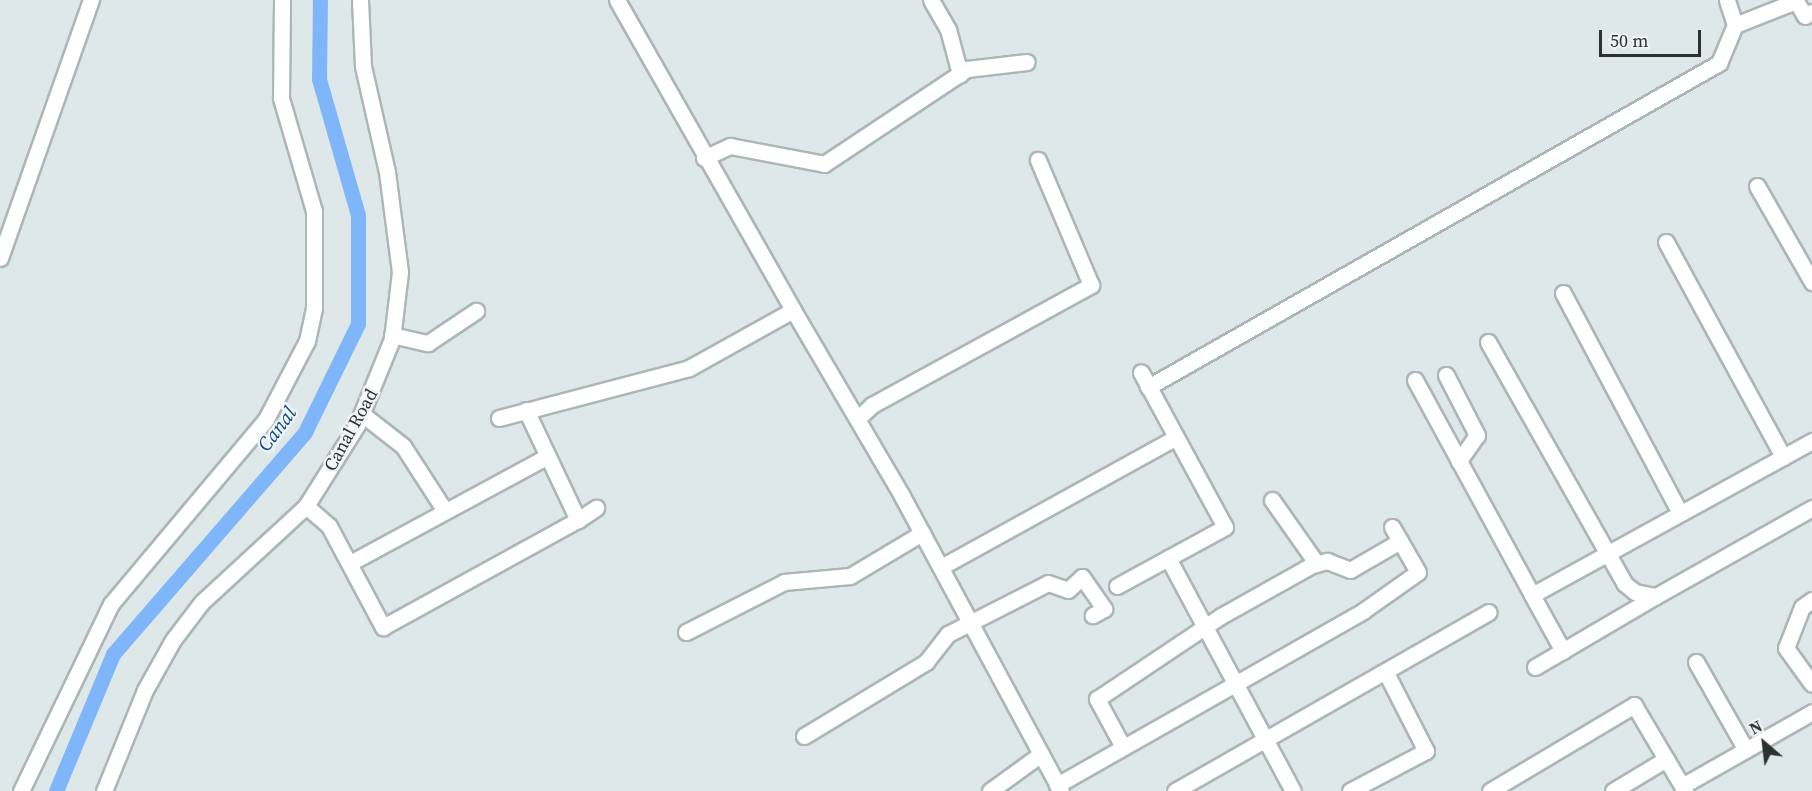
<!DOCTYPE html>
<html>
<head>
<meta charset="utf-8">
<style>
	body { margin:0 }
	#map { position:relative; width:1812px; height:791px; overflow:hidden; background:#dfe8e9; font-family:"Source Serif 4",serif }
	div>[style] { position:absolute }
	.canal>* { height:15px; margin:-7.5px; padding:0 7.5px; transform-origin:7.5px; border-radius:7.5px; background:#7fb6fa }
	.roads { filter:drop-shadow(2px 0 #adb6b7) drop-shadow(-2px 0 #adb6b7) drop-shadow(0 2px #adb6b7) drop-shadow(0 -2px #adb6b7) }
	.minor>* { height:15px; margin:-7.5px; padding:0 7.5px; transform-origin:7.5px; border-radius:7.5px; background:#fff }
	span { translate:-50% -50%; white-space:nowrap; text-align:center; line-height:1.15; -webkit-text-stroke:5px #edf5f6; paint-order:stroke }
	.street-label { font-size:18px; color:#2e3131 }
	.water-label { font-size:20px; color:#124885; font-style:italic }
	.north { position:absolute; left:1734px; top:713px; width:60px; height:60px; -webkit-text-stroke:4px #edf5f6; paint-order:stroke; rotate:332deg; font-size:16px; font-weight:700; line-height:24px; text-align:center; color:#2e3131 }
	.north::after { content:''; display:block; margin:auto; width:21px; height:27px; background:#2e3131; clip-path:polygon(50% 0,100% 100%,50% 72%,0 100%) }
	.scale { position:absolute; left:1599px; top:30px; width:102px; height:27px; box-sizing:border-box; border:3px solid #2e3131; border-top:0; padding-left:8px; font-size:18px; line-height:21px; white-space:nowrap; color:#2e3131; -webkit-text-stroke:4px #edf5f6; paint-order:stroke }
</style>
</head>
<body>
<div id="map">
	<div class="canal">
		<i style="left:56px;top:791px;width:148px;rotate:-67.4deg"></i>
		<i style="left:113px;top:654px;width:294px;rotate:-49.1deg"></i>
		<i style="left:305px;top:432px;width:120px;rotate:-63.9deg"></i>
		<i style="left:358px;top:324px;width:109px;rotate:-90deg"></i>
		<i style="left:358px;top:215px;width:141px;rotate:-106deg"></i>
		<i style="left:319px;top:79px;width:79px;rotate:-89.3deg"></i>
	</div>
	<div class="roads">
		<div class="minor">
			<i style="left:617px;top:0;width:356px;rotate:60.4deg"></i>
			<i style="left:931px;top:0;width:34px;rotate:60deg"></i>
			<i style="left:948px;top:29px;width:47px;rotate:75.1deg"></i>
			<i style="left:1735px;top:25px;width:66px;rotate:-21.5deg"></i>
			<i style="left:1796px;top:1px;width:17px;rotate:59deg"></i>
			<i style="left:1805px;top:16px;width:8px;rotate:-30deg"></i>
			<i style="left:704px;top:158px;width:29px;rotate:-25deg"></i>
			<i style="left:730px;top:146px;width:96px;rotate:10.8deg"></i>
			<i style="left:824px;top:164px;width:172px;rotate:-33.6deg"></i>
			<i style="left:967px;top:69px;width:60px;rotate:-6.7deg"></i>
			<i style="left:1757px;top:186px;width:111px;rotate:60.2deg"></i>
			<i style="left:1666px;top:242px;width:245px;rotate:61.4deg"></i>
			<i style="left:0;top:258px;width:274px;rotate:-70.6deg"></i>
			<i style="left:1563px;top:293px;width:247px;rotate:62deg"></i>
			<i style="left:392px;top:335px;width:37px;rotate:13deg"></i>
			<i style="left:428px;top:343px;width:58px;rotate:-33.7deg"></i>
			<i style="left:1488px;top:342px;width:278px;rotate:60.5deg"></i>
			<i style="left:1625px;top:584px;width:13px;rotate:39deg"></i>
			<i style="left:1635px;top:592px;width:21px;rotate:11deg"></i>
			<i style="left:1656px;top:596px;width:179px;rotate:-29.4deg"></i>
			<i style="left:1446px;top:375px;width:68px;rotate:62.7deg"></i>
			<i style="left:1477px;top:435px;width:32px;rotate:125deg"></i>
			<i style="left:1415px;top:380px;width:245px;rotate:61.4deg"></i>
			<i style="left:1148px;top:387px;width:657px;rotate:-29.57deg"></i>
			<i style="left:1719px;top:63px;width:41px;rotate:-67.2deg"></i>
			<i style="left:1735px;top:25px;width:26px;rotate:-108deg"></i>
			<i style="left:526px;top:410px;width:122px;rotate:64.7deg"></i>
			<i style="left:578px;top:520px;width:22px;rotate:-34deg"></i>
			<i style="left:362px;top:414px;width:52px;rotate:38deg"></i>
			<i style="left:403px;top:446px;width:77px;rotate:57.1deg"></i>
			<i style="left:499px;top:418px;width:196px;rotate:-14.7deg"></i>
			<i style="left:689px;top:368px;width:119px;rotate:-29.1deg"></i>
			<i style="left:793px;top:310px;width:216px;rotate:59.6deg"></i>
			<i style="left:902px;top:496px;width:335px;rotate:61.7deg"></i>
			<i style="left:857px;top:419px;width:21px;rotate:-43deg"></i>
			<i style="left:872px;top:405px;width:250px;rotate:-28.7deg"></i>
			<i style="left:1091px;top:285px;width:136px;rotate:-113deg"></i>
			<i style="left:1272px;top:500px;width:78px;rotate:54.9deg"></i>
			<i style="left:306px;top:506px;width:30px;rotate:41deg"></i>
			<i style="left:329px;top:526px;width:115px;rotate:61.9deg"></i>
			<i style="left:383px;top:627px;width:222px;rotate:-28.8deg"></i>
			<i style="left:1168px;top:558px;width:264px;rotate:61.8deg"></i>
			<i style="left:350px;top:563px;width:221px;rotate:-28.4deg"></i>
			<i style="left:941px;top:567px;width:267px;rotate:-28.9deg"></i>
			<i style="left:1117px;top:586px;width:123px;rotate:-28.6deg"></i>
			<i style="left:1225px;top:527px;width:176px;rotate:-118.5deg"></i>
			<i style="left:1812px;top:600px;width:12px;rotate:145deg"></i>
			<i style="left:1802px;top:607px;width:44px;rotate:111.3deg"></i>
			<i style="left:1786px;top:648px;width:44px;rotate:54.2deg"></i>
			<i style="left:686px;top:632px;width:110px;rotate:-27deg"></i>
			<i style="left:784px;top:582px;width:66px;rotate:-5.2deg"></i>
			<i style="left:850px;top:576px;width:84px;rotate:-30.8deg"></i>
			<i style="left:1563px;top:651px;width:64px;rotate:-119deg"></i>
			<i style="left:1532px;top:595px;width:320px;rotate:-28.8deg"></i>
			<i style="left:1696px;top:662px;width:101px;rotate:60.4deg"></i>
			<i style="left:1535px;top:667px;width:140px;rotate:-30.4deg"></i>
			<i style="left:804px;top:736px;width:143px;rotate:-31.2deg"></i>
			<i style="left:926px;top:662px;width:36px;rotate:-52deg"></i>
			<i style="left:948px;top:634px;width:112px;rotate:-27deg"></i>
			<i style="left:1048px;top:583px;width:21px;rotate:19deg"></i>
			<i style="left:1068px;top:590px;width:19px;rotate:-43deg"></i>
			<i style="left:1082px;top:577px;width:39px;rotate:55deg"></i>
			<i style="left:1104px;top:609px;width:13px;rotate:151deg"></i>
			<i style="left:1123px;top:747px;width:55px;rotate:-118.4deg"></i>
			<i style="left:1097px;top:699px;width:149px;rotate:-33.8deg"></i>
			<i style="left:1221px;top:616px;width:104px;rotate:-29.3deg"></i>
			<i style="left:1312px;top:565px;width:16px;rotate:-15deg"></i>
			<i style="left:1327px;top:561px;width:25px;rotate:21deg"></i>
			<i style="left:1350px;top:570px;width:58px;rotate:-30.1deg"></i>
			<i style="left:1057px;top:785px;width:352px;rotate:-29.6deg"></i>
			<i style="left:1363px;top:611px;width:67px;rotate:-35.3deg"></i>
			<i style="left:1418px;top:572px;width:52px;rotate:-120deg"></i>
			<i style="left:1682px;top:786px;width:150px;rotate:-29.6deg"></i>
			<i style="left:21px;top:791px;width:208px;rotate:-64.3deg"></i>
			<i style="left:111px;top:604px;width:241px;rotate:-50deg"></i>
			<i style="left:266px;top:419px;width:88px;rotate:-62.3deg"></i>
			<i style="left:307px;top:341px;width:34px;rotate:-78deg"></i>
			<i style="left:314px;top:308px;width:97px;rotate:-90deg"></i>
			<i style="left:314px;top:211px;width:118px;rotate:-106.3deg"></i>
			<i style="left:281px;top:98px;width:98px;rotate:-89.4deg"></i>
			<i style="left:104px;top:791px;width:109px;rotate:-67.9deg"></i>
			<i style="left:145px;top:690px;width:57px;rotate:-60.8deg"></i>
			<i style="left:173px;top:640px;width:48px;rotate:-52.7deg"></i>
			<i style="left:202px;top:602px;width:142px;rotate:-42.7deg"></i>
			<i style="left:306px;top:506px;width:96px;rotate:-57.8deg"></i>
			<i style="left:357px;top:425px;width:93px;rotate:-67.9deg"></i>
			<i style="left:392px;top:339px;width:67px;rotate:-83.2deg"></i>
			<i style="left:400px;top:272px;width:101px;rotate:-97.4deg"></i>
			<i style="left:387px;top:172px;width:109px;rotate:-102.8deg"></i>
			<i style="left:363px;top:66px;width:66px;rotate:-92.6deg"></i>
			<i style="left:990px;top:791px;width:63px;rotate:-36deg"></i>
			<i style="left:1175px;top:791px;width:361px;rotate:-29.7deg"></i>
			<i style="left:1350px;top:791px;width:86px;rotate:-27.8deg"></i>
			<i style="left:1426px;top:751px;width:88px;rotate:-117.1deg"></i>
			<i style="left:1490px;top:791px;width:168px;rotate:-30.8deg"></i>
			<i style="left:1634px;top:705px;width:100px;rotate:59.3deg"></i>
			<i style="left:1613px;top:791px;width:62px;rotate:-31.1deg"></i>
		</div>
	</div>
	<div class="street-label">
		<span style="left:351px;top:430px;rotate:-61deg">Canal Road</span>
	</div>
	<div class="water-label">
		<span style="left:277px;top:429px;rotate:-53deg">Canal</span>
	</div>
	<div class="north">N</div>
	<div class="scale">50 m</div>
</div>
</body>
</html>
